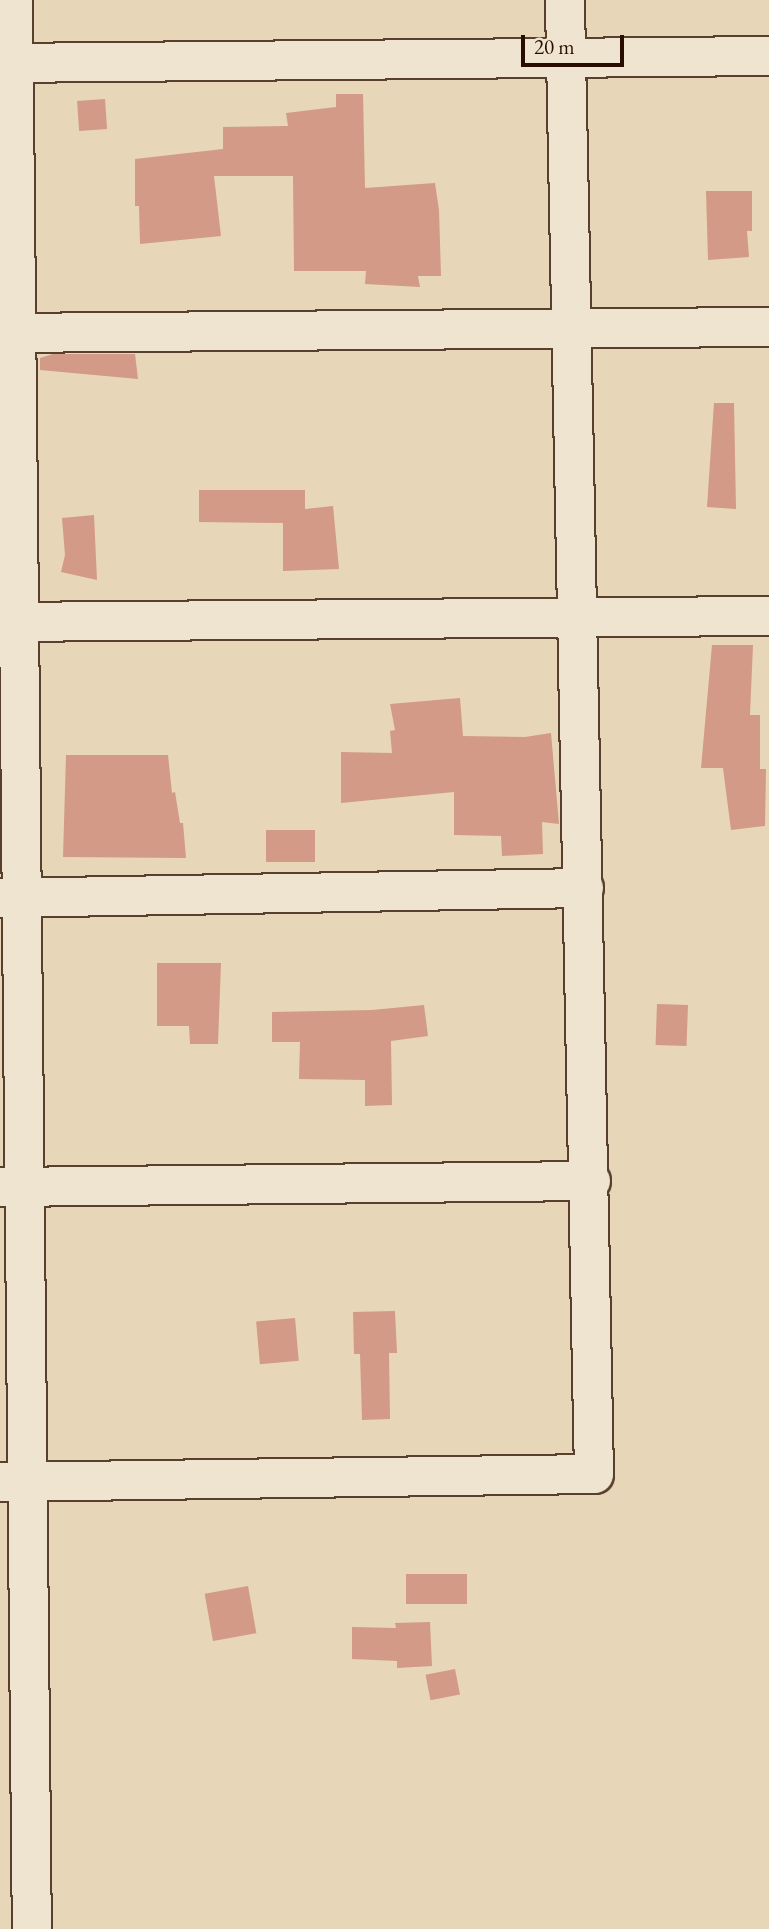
<!DOCTYPE html>
<html>
<head>
<meta charset="utf-8">
<style>
	body { margin:0 }
	#map { position:relative; width:769px; height:1929px; overflow:hidden; background:#e7d6b7; font-family:"EB Garamond",serif }
	div>[style] { position:absolute }
	.building>* { inset:0; background:#d29a87; transform-origin:0 0 }
	.roads { filter:drop-shadow(2px 0 #583f2e) drop-shadow(-2px 0 #583f2e) drop-shadow(0 2px #583f2e) drop-shadow(0 -2px #583f2e) }
	.street>* { height:38px; margin:-19px; padding:0 19px; transform-origin:19px; border-radius:19px; background:#efe4d0 }
	span { translate:-50% -50%; white-space:nowrap; text-align:center; line-height:1.15; -webkit-text-stroke:5px #efe4d0; paint-order:stroke }
	.scale { position:absolute; left:521px; top:35px; width:103px; height:32px; box-sizing:border-box; border:4px solid #290d00; border-top:0; padding-left:9px; font-size:21px; line-height:24px; white-space:nowrap; color:#290d00; -webkit-text-stroke:5px #efe4d0; paint-order:stroke }
</style>
</head>
<body>
<div id="map">
	<div class="building">
		<i style="clip-path:polygon(336px 94px,363px 94px,365px 188px,435px 183px,439px 210px,441px 276px,418px 276px,420px 287px,365px 284px,366px 271px,294px 271px,293px 176px,214px 176px,221px 236px,140px 244px,139px 206px,135px 206px,135px 159px,223px 149px,223px 127px,288px 126px,286px 113px,336px 107px)"></i>
		<i style="left:105px;top:99px;width:30px;height:28px;rotate:86deg"></i>
		<i style="clip-path:polygon(706px 191px,752px 191px,752px 231px,747px 231px,749px 257px,708px 260px)"></i>
		<i style="clip-path:polygon(53px 354px,135px 354px,138px 379px,40px 370px,40px 358px)"></i>
		<i style="clip-path:polygon(714px 403px,734px 403px,736px 509px,707px 507px)"></i>
		<i style="clip-path:polygon(199px 490px,305px 490px,305px 509px,333px 506px,339px 569px,283px 571px,283px 523px,199px 522px)"></i>
		<i style="clip-path:polygon(94px 515px,97px 580px,61px 572px,65px 555px,62px 518px)"></i>
		<i style="clip-path:polygon(712px 645px,753px 645px,750px 715px,760px 715px,760px 769px,766px 769px,765px 826px,731px 830px,723px 768px,701px 768px)"></i>
		<i style="clip-path:polygon(460px 698px,463px 736px,525px 737px,551px 733px,559px 824px,542px 822px,543px 854px,502px 856px,501px 836px,454px 835px,454px 792px,341px 803px,341px 752px,392px 753px,390px 731px,395px 730px,390px 704px)"></i>
		<i style="clip-path:polygon(66px 755px,168px 755px,172px 793px,175px 792px,180px 823px,183px 823px,186px 858px,63px 857px)"></i>
		<i style="left:315px;top:830px;width:32px;height:49px;rotate:90deg"></i>
		<i style="clip-path:polygon(157px 963px,221px 963px,218px 1044px,190px 1044px,189px 1026px,157px 1026px)"></i>
		<i style="left:657px;top:1004px;width:31px;height:41px;rotate:2deg"></i>
		<i style="clip-path:polygon(424px 1005px,428px 1036px,391px 1041px,392px 1105px,365px 1106px,365px 1080px,299px 1079px,300px 1042px,272px 1042px,272px 1012px,372px 1010px)"></i>
		<i style="clip-path:polygon(395px 1311px,397px 1353px,389px 1353px,390px 1419px,362px 1420px,360px 1354px,354px 1354px,353px 1312px)"></i>
		<i style="left:295px;top:1318px;width:43px;height:39px;rotate:85deg"></i>
		<i style="left:406px;top:1574px;width:61px;height:30px"></i>
		<i style="left:248px;top:1586px;width:48px;height:44px;rotate:80deg"></i>
		<i style="clip-path:polygon(430px 1622px,432px 1666px,397px 1668px,397px 1661px,352px 1659px,352px 1627px,396px 1628px,395px 1623px)"></i>
		<i style="left:455px;top:1669px;width:26px;height:30px;rotate:79deg"></i>
	</div>
	<div class="roads">
		<div class="street">
			<i style="left:13px;top:0;width:1929px;rotate:89.44deg"></i>
			<i style="left:0;top:63px;width:769px;rotate:-0.52deg"></i>
			<i style="left:0;top:333px;width:769px;rotate:-0.45deg"></i>
			<i style="left:0;top:622px;width:769px;rotate:-0.45deg"></i>
			<i style="left:0;top:898px;width:584px;rotate:-0.98deg"></i>
			<i style="left:0;top:1187px;width:591px;rotate:-0.58deg"></i>
			<i style="left:0;top:1482px;width:594px;rotate:-0.77deg"></i>
			<i style="left:594px;top:1474px;width:1474px;rotate:-91.13deg"></i>
		</div>
	</div>
	<div class="scale">20 m</div>
</div>
</body>
</html>
